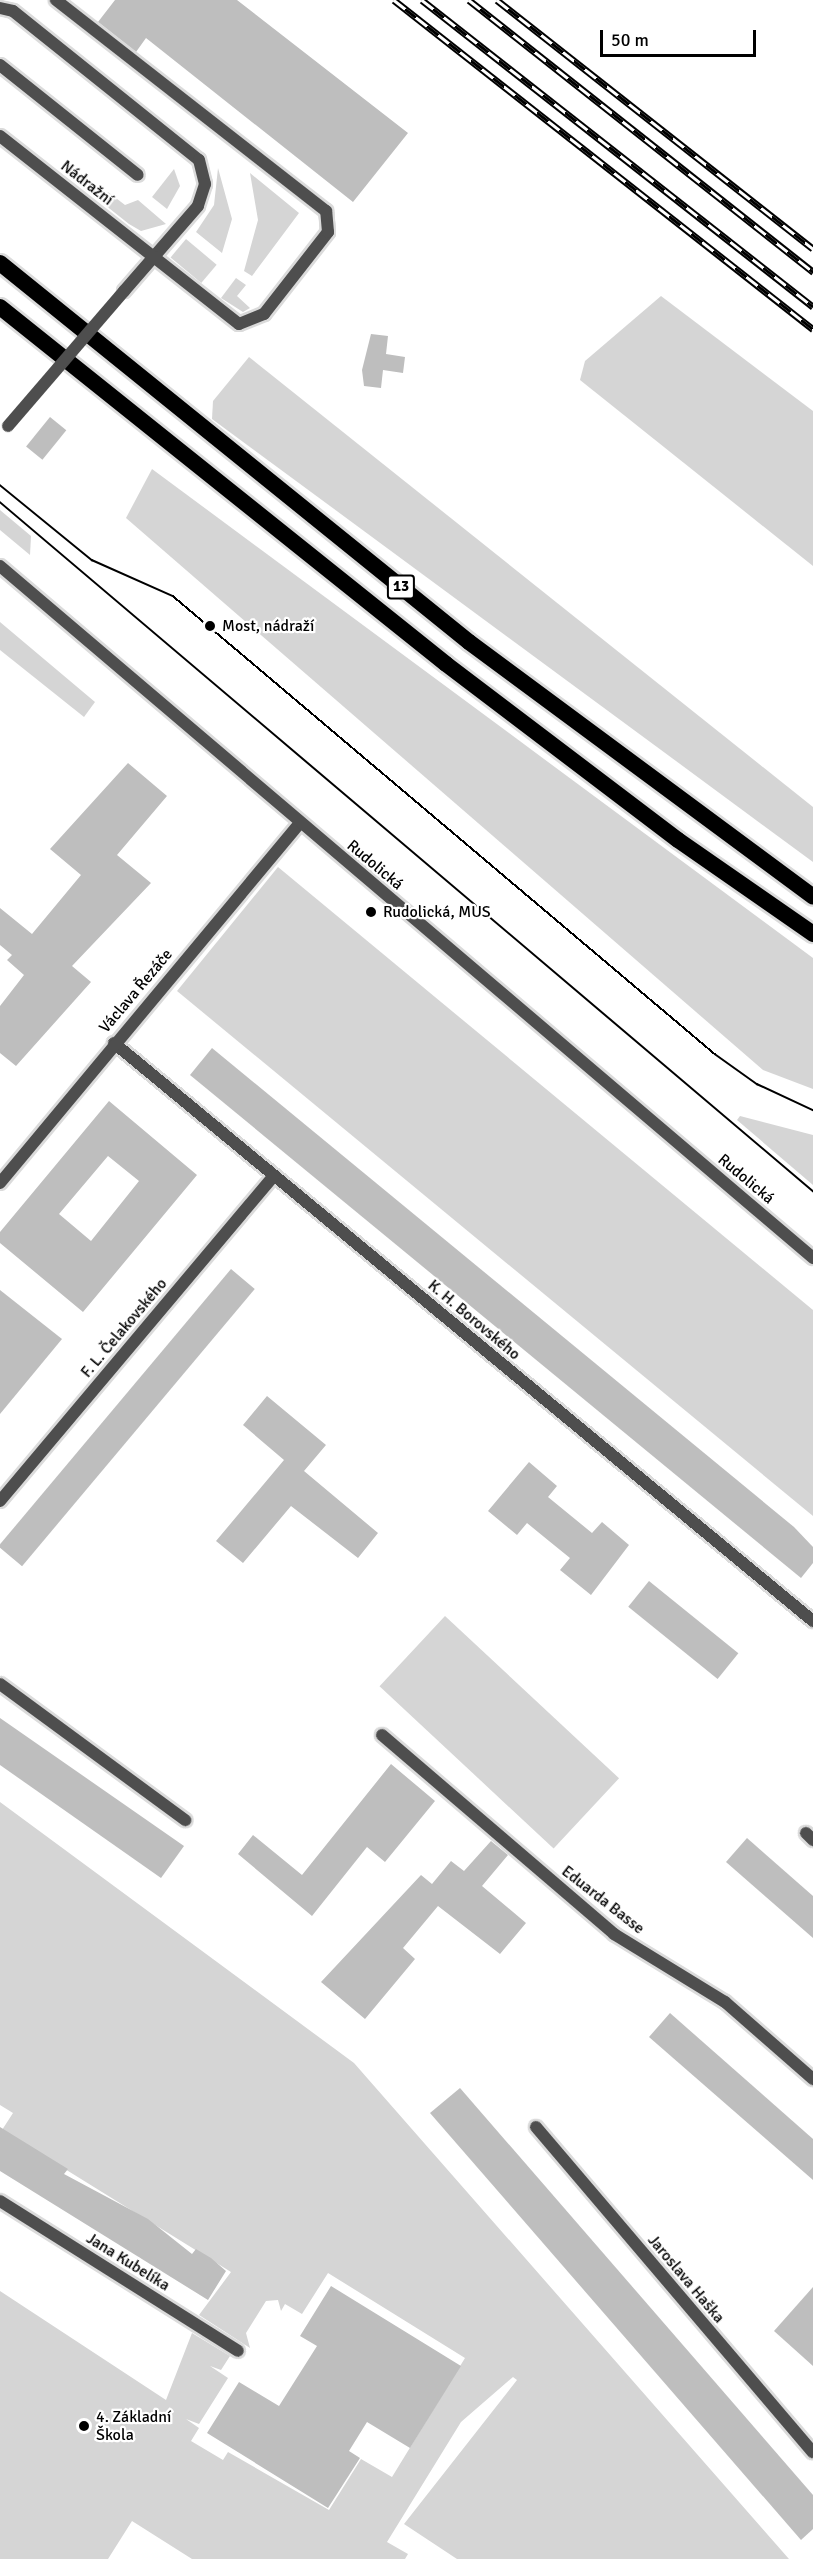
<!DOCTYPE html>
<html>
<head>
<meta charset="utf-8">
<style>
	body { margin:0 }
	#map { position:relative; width:813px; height:2559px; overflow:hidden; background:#fff; font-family:Signika,sans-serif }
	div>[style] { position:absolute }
	.green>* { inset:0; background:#d5d5d5; transform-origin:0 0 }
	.building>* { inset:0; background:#bebebe; transform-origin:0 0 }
	.roads { filter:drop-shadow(2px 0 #dbdbdb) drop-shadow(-2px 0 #dbdbdb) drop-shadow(0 2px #dbdbdb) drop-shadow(0 -2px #dbdbdb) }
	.minor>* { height:12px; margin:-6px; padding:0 6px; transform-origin:6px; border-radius:6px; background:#4e4e4e }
	.tertiary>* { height:12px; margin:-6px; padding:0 6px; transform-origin:6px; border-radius:6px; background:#4e4e4e }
	.trunk>* { height:16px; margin:-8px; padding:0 8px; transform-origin:8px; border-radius:8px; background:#000 }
	.tram>* { height:1.5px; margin:-0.75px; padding:0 0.75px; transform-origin:0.75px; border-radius:0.75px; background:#000 }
	.rail>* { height:7px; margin-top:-3.5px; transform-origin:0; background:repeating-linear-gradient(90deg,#fff 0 14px,#000 0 28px); box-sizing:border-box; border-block:2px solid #000 }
	.minor-bridge>* { height:12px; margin:-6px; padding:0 6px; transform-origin:6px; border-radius:6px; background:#4e4e4e }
	.dots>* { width:16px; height:16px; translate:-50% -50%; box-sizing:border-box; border:3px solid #fff; border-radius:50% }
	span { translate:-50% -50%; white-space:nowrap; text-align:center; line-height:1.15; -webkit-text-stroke:4.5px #fff; paint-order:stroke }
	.shield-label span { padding:2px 4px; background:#fff; border:2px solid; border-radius:4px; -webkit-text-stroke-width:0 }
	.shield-label { font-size:15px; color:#000; font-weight:700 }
	.street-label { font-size:16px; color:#000 }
	.poi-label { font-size:16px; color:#000 }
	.left { translate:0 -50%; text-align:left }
	.scale { position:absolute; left:600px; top:30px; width:156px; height:27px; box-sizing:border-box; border:3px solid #000; border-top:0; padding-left:8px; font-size:18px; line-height:21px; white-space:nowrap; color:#000; -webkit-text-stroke:4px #fff; paint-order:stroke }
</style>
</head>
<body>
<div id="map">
	<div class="green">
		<i style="clip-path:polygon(218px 168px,232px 219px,222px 253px,196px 232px,214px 205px)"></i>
		<i style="clip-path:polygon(174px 169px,180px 186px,167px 209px,152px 197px)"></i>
		<i style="clip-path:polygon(250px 173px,299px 213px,252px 276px,244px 271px,258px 220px)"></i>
		<i style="clip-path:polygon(108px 192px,125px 205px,138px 200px,166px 224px,141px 231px,129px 224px,100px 201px)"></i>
		<i style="left:186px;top:239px;width:40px;height:24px;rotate:40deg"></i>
		<i style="clip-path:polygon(236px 278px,246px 285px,237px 296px,250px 308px,243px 312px,221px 298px)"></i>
		<i style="clip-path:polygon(661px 296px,813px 411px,813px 566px,580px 380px,585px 361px)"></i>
		<i style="clip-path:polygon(249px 357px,813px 807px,813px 862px,212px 419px,213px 401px)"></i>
		<i style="clip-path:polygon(152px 469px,813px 958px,813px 1089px,763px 1070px,126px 518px)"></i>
		<i style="clip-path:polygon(0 510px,31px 536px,30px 555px,0 530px)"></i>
		<i style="clip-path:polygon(0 622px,95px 702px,84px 717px,0 650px)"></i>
		<i style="clip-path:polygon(278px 867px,813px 1310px,813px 1516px,177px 991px)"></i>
		<i style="clip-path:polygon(740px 1116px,813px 1135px,813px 1185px,737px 1120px)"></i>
		<i style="left:445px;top:1616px;width:238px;height:96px;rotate:43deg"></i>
		<i style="clip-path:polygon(0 1802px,354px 2063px,789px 2559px,457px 2559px,404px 2524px,517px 2380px,513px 2377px,461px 2422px,387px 2542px,408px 2554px,405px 2559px,192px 2559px,132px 2521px,108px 2559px,0 2559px,0 2291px,166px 2400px,192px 2333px,230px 2356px,221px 2370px,210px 2366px,228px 2378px,199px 2424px,186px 2419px,199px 2428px,191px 2441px,223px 2460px,228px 2452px,329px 2510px,361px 2459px,392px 2477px,465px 2358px,328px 2273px,302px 2314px,285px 2304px,281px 2311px,278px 2300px,266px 2301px,246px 2333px,250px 2348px,199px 2315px,231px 2272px,2px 2130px,13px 2113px,0 2105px)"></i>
	</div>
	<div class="building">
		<i style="clip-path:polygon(115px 0,237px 0,408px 133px,353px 202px,146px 38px,136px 52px,98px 22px)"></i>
		<i style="clip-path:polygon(371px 334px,388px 336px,386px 354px,405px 357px,403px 373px,383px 370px,381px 388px,364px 386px,362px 370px)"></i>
		<i style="left:50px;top:417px;width:21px;height:38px;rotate:39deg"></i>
		<i style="clip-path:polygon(128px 763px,167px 796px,117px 855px,151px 883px,72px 966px,91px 982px,16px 1066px,0 1053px,0 1006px,24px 975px,7px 960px,12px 955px,0 945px,0 908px,32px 934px,81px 875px,50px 849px)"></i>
		<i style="clip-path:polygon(212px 1048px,794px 1527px,813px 1547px,813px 1563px,801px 1578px,190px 1075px)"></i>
		<i style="clip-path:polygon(evenodd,109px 1101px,197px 1175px,83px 1312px,0 1243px,0 1232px,109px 1101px,108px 1156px,139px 1181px,91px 1241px,59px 1214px,108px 1156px)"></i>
		<i style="left:231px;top:1269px;width:31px;height:362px;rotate:40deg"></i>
		<i style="clip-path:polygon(0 1290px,62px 1339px,0 1414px)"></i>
		<i style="clip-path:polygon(267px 1396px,326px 1445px,304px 1471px,378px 1533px,358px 1558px,291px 1506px,243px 1563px,216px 1541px,284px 1460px,243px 1425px)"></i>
		<i style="clip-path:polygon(529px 1462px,557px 1486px,548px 1497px,592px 1533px,602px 1522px,629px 1545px,591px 1595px,560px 1570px,570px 1558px,549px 1541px,527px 1523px,517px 1535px,488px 1511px)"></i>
		<i style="left:649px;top:1581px;width:115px;height:33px;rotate:39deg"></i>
		<i style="clip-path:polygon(0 1718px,184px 1846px,161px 1878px,0 1765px)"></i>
		<i style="clip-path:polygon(391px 1764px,435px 1801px,385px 1862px,367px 1847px,312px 1916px,238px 1854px,253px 1835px,302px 1875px)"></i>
		<i style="clip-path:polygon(747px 1838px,813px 1896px,813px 1938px,726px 1862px)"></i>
		<i style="clip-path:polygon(491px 1841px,508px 1855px,482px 1886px,526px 1923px,500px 1954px,438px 1906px,403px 1948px,415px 1959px,365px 2019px,321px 1982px,421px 1875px,432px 1884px,451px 1861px,464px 1871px)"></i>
		<i style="clip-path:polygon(670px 2013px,813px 2139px,813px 2180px,649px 2037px)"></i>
		<i style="clip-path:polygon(460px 2088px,813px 2495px,813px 2529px,801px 2540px,430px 2113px)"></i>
		<i style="clip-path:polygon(0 2127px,68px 2169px,64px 2174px,148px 2219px,192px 2254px,196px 2249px,211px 2258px,226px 2271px,208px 2300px,0 2171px)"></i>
		<i style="clip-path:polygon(331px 2286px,461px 2366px,410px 2448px,367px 2422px,349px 2451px,360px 2458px,328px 2508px,207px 2433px,239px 2382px,279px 2406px,317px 2346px,300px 2336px)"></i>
		<i style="clip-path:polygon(813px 2287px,813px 2366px,774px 2331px)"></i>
	</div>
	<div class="roads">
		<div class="minor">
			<i style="left:0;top:8px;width:13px;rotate:13deg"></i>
			<i style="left:13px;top:11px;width:238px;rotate:38.7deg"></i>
			<i style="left:199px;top:160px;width:25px;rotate:76deg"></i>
			<i style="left:205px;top:184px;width:23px;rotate:108deg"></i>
			<i style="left:198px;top:206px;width:113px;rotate:131deg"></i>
			<i style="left:0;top:65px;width:176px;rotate:38.6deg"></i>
			<i style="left:0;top:136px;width:304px;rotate:38.2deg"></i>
			<i style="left:239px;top:324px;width:27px;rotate:-22deg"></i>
			<i style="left:264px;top:314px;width:104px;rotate:-52deg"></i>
			<i style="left:328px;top:232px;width:21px;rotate:-95deg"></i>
			<i style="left:326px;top:211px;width:343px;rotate:-142deg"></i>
			<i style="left:114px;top:1043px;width:907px;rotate:39.59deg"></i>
			<i style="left:0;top:1183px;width:469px;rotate:-50.2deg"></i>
			<i style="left:0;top:1501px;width:425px;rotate:-49.9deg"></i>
			<i style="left:0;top:1684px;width:230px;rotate:36.3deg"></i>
			<i style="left:382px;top:1735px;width:306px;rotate:40.6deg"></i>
			<i style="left:614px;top:1934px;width:130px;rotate:31.5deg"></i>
			<i style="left:725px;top:2002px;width:117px;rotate:41.2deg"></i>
			<i style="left:806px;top:1833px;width:10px;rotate:45deg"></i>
			<i style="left:536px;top:2127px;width:427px;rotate:49.6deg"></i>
			<i style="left:0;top:2201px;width:281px;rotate:32.2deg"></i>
		</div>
		<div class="tertiary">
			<i style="left:0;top:566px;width:1068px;rotate:40.4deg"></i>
		</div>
		<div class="trunk">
			<i style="left:0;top:263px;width:603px;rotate:38.94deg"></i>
			<i style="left:469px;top:642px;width:428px;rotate:36.5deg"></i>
			<i style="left:0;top:307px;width:571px;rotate:38.68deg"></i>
			<i style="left:446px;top:664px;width:291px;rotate:37.2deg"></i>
			<i style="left:678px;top:840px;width:165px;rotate:34.8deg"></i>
		</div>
	</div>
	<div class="tram">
		<i style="left:0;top:485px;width:119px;rotate:39.2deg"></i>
		<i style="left:92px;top:560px;width:89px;rotate:24deg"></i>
		<i style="left:173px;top:596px;width:710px;rotate:40.2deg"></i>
		<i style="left:715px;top:1054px;width:52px;rotate:35.5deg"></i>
		<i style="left:757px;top:1084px;width:62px;rotate:24.9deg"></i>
		<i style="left:0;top:502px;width:1066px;rotate:40.28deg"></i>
	</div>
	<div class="rail">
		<i style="left:394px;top:0;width:533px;rotate:38.14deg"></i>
		<i style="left:422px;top:0;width:497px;rotate:38.1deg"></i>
		<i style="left:469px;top:0;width:439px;rotate:38.3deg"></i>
		<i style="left:497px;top:0;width:402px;rotate:38.2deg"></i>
	</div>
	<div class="minor-bridge">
		<i style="left:8px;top:426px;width:178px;rotate:-49.3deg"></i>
	</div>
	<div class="dots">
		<i style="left:210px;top:626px;background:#000"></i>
		<i style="left:371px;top:912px;background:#000"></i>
		<i style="left:84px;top:2426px;background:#000"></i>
	</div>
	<div class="shield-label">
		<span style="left:401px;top:587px">13</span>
	</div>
	<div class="street-label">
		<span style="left:87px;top:183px;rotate:38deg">Nádražní</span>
		<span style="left:375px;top:865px;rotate:40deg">Rudolická</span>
		<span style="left:136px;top:991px;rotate:-50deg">Václava Řezáče</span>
		<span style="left:746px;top:1179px;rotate:40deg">Rudolická</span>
		<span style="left:474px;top:1320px;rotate:40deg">K. H. Borovského</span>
		<span style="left:124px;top:1328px;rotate:-50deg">F. L. Čelakovského</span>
		<span style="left:603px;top:1900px;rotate:38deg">Eduarda Basse</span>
		<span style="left:128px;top:2262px;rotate:32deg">Jana Kubelíka</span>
		<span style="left:686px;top:2279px;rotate:50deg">Jaroslava Haška</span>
	</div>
	<div class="poi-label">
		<span class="left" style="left:222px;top:626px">Most, nádraží</span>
		<span class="left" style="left:383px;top:912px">Rudolická, MUS</span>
		<span class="left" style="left:96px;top:2426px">4. Základní<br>Škola</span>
	</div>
	<div class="scale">50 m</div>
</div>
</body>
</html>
